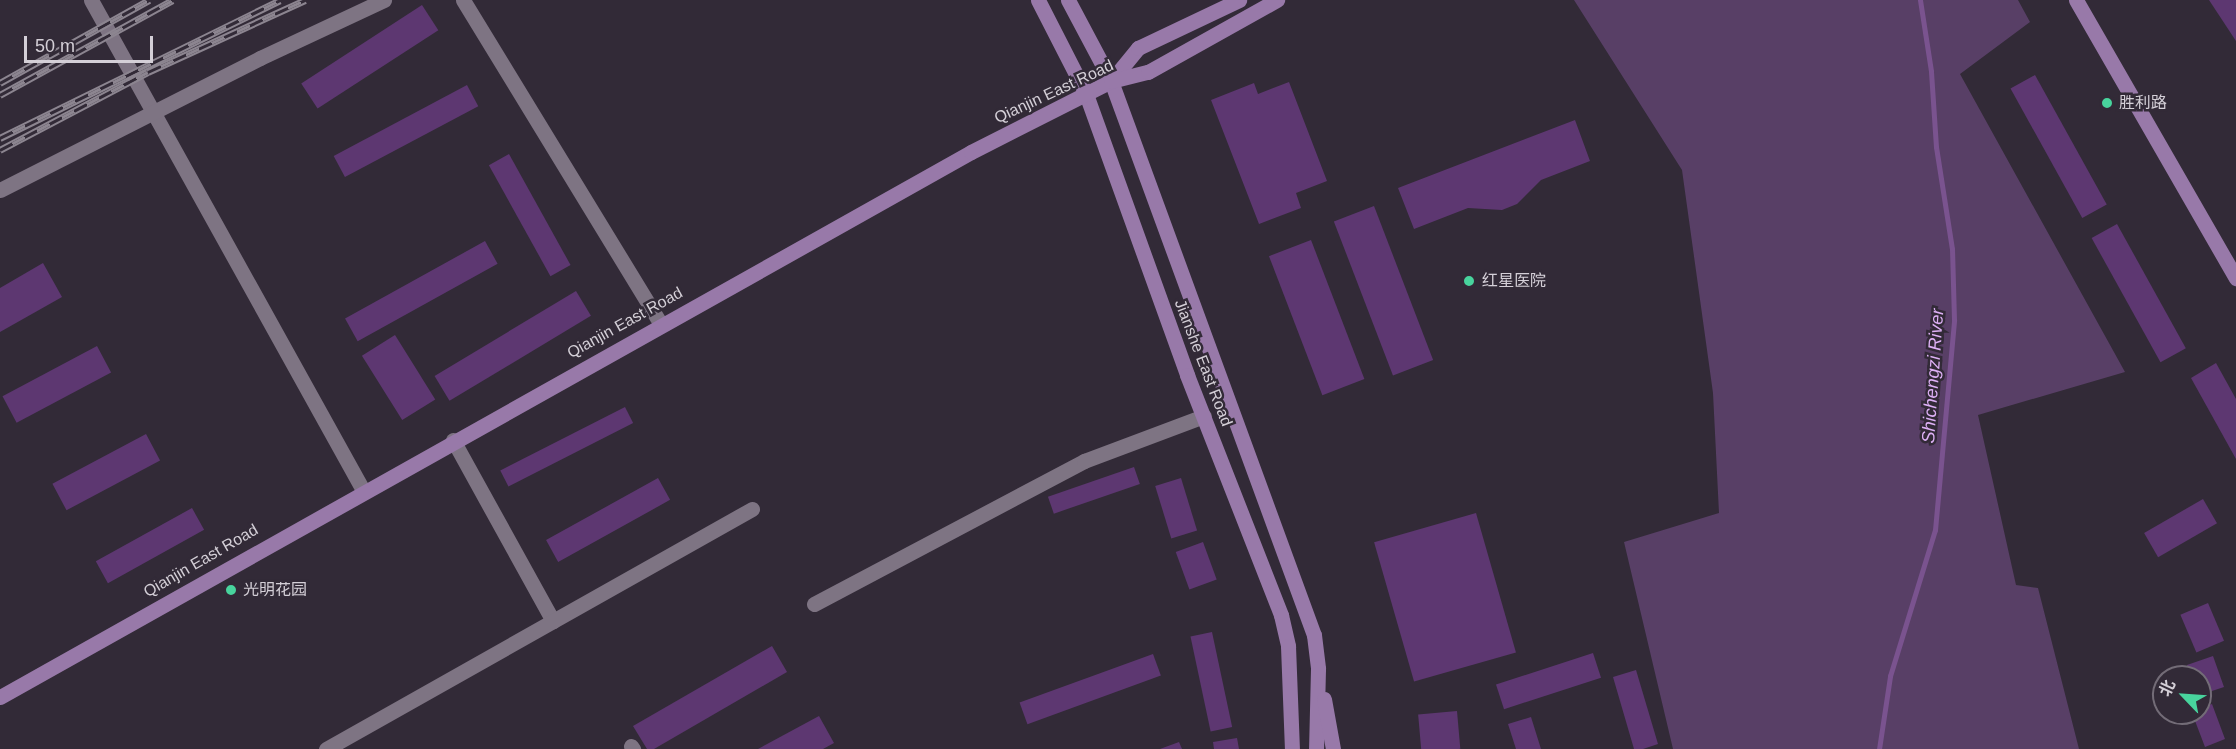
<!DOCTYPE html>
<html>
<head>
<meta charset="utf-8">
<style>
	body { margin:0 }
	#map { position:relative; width:2236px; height:749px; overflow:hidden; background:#322a37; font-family:Arial,"Noto Sans SC",sans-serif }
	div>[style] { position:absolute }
	.green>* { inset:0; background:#583f66 }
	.stream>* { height:5px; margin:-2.5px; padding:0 2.5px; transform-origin:2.5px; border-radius:2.5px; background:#7a538f }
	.building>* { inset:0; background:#5d3771; transform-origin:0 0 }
	.minor>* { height:15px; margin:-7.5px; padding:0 7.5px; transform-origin:7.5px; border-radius:7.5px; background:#7e7483 }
	.major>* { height:15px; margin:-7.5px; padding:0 7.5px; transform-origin:7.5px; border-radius:7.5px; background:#9879a9 }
	.rail>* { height:7px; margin-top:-3.5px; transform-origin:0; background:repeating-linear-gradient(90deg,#322a37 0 14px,#8c8590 0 28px); box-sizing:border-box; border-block:2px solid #8c8590 }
	.dots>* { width:16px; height:16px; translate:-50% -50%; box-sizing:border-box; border:3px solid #322a37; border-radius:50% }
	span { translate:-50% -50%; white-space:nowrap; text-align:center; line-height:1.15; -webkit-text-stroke:5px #322a37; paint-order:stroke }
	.street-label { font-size:16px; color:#d4cfd7 }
	.poi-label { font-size:16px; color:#d4cfd7 }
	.left { translate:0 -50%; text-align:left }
	.water-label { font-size:18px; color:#ddb0f5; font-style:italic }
	.north { position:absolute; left:2152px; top:665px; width:60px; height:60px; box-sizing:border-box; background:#322a37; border:2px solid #736c77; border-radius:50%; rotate:295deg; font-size:16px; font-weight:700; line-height:24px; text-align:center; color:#d4cfd7 }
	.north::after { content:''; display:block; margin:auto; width:21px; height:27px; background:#48d49d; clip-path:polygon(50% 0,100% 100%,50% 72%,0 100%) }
	.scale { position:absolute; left:24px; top:36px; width:129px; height:27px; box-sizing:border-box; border:3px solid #d4cfd7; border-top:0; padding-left:8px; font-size:18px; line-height:21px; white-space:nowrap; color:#d4cfd7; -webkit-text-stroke:4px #322a37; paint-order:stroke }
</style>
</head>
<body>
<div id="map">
	<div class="green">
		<i style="clip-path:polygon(1574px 0,2018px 0,2030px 22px,1960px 74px,2125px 372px,1978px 415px,2016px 585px,2038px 588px,2079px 749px,1673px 749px,1624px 542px,1719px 513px,1713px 393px,1682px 170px)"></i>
	</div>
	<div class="stream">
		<i style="left:1879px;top:749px;width:74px;rotate:-81.4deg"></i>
		<i style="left:1890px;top:676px;width:153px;rotate:-72.9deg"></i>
		<i style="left:1935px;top:530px;width:211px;rotate:-84.8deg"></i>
		<i style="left:1954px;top:320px;width:71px;rotate:-91.6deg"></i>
		<i style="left:1952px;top:249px;width:103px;rotate:-98.9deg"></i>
		<i style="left:1936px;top:147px;width:76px;rotate:-93.8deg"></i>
		<i style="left:1931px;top:71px;width:72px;rotate:-98.8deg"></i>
	</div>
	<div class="building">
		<i style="clip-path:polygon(2209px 0,2236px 0,2236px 41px)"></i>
		<i style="left:422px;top:5px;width:30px;height:144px;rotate:57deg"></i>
		<i style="left:2035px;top:75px;width:148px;height:28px;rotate:61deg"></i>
		<i style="clip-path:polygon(1289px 82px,1327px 181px,1296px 193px,1301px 208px,1259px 224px,1211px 100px,1254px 83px,1258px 94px)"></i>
		<i style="left:467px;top:85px;width:24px;height:151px;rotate:62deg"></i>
		<i style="clip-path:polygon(1575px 120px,1590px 161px,1541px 180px,1517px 204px,1502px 210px,1468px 208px,1414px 229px,1398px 188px)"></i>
		<i style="left:509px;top:154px;width:127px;height:23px;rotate:61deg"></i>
		<i style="left:1374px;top:206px;width:165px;height:43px;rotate:69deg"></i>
		<i style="left:2117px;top:224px;width:142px;height:29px;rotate:61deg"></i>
		<i style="left:1311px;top:240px;width:149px;height:45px;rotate:69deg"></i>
		<i style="left:485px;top:241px;width:26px;height:160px;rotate:61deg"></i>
		<i style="clip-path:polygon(43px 263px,62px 297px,0 332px,0 288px)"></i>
		<i style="left:576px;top:291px;width:29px;height:165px;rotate:59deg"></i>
		<i style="left:395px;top:335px;width:76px;height:39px;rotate:58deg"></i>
		<i style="left:97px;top:346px;width:30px;height:107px;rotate:62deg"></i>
		<i style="clip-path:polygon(2216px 363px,2236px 399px,2236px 459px,2191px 378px)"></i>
		<i style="left:625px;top:407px;width:18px;height:140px;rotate:63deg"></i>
		<i style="left:146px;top:434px;width:30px;height:106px;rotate:62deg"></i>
		<i style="left:1134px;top:467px;width:18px;height:91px;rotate:71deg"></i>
		<i style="left:658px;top:478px;width:25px;height:128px;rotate:61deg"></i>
		<i style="left:1181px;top:478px;width:55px;height:27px;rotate:73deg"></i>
		<i style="left:2203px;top:499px;width:28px;height:68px;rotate:60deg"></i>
		<i style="left:192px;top:508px;width:25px;height:110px;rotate:61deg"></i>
		<i style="left:1476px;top:513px;width:145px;height:106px;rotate:74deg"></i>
		<i style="left:1203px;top:542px;width:40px;height:29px;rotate:70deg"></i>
		<i style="left:2208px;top:603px;width:41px;height:30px;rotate:67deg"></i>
		<i style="left:1212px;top:632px;width:97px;height:22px;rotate:78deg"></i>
		<i style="clip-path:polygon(772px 646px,787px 672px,654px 749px,647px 749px,633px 726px)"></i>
		<i style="left:1593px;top:653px;width:26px;height:102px;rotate:72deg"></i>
		<i style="left:1153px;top:654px;width:23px;height:142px;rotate:70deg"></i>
		<i style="clip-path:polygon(2213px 656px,2224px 687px,2200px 695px,2200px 677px,2191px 677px,2187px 665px)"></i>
		<i style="clip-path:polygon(1636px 670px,1658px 744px,1643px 749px,1634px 749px,1613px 677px)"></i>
		<i style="clip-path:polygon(2212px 704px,2225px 739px,2205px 747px,2192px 713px,2200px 713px,2200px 709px)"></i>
		<i style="left:1457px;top:711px;width:38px;height:39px;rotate:85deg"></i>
		<i style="clip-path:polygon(819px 716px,834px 743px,823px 749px,758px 749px)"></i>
		<i style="clip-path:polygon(1531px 717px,1541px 749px,1516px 749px,1508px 724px)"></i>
		<i style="clip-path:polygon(1237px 738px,1239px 749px,1214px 749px,1213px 742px)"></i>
		<i style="clip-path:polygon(1179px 742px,1182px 749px,1160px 749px)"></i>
	</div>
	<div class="minor">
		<i style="left:91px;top:0;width:560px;rotate:60.97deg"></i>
		<i style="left:463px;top:0;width:380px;rotate:58.6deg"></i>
		<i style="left:0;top:190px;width:292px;rotate:-26.9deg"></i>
		<i style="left:260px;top:58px;width:137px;rotate:-25.1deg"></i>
		<i style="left:453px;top:440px;width:207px;rotate:61.1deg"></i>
		<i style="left:814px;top:604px;width:306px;rotate:-27.9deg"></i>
		<i style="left:1084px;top:461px;width:128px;rotate:-20.6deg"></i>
		<i style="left:631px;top:746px;width:4px;rotate:56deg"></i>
		<i style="left:326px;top:749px;width:489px;rotate:-29.4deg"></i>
	</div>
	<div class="major">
		<i style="left:1038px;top:0;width:106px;rotate:62.9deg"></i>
		<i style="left:1086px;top:94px;width:299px;rotate:70.2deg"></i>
		<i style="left:1187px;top:375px;width:258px;rotate:68.6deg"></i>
		<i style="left:1281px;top:615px;width:32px;rotate:77deg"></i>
		<i style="left:1288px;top:646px;width:103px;rotate:87.8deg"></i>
		<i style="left:1068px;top:0;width:92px;rotate:62deg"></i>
		<i style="left:1111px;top:81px;width:590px;rotate:69.88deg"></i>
		<i style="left:1314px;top:635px;width:34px;rotate:83deg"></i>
		<i style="left:1318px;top:669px;width:80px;rotate:91.4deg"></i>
		<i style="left:2076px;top:0;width:321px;rotate:60.1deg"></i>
		<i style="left:1111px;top:81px;width:43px;rotate:-50.7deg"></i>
		<i style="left:1138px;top:48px;width:112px;rotate:-25.4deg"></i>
		<i style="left:0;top:697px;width:1113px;rotate:-29.3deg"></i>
		<i style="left:971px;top:152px;width:157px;rotate:-26.9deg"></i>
		<i style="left:1111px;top:81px;width:38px;rotate:-14deg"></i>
		<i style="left:1148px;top:72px;width:148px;rotate:-29.2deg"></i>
		<i style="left:1324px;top:699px;width:51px;rotate:79.8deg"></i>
	</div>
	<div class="rail">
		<i style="left:0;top:83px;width:171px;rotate:-29.1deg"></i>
		<i style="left:0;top:95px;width:197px;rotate:-28.8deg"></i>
		<i style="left:0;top:138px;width:312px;rotate:-26.2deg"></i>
		<i style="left:0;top:150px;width:167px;rotate:-27.8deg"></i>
		<i style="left:148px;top:72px;width:173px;rotate:-24.6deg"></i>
	</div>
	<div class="dots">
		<i style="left:2107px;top:103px;background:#48d49d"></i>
		<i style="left:1469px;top:281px;background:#48d49d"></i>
		<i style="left:231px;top:590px;background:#48d49d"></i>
	</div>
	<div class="street-label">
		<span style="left:1054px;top:92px;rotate:-25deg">Qianjin East Road</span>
		<span style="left:625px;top:323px;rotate:-29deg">Qianjin East Road</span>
		<span style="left:1203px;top:363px;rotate:69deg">Jianshe East Road</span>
		<span style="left:201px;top:561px;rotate:-30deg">Qianjin East Road</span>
	</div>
	<div class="poi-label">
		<span class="left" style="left:2119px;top:103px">胜利路</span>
		<span class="left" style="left:1482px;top:281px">红星医院</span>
		<span class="left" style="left:243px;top:590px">光明花园</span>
	</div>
	<div class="water-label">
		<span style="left:1933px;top:376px;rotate:-86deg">Shichengzi River</span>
	</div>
	<div class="north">北</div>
	<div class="scale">50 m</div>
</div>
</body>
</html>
